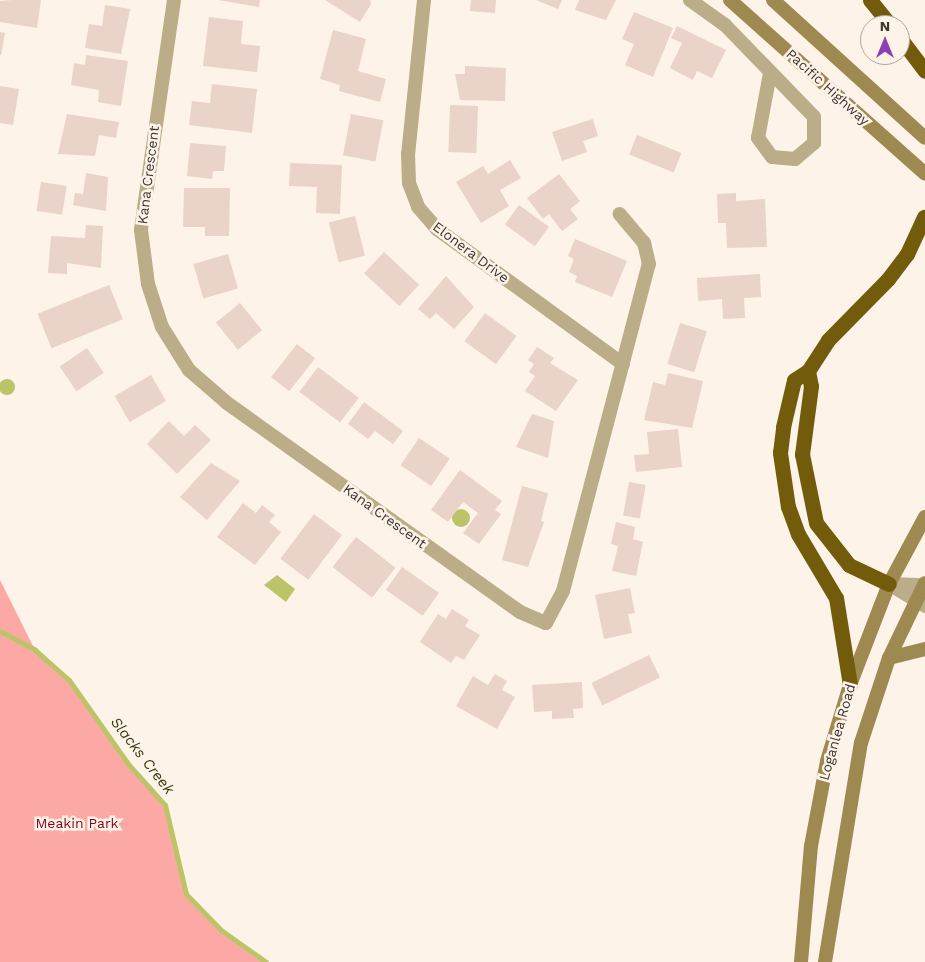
<!DOCTYPE html>
<html>
<head>
<meta charset="utf-8">
<style>
	body { margin:0 }
	#map { position:relative; width:925px; height:962px; overflow:hidden; background:#fdf3e9; font-family:"Work Sans",sans-serif }
	div>[style] { position:absolute }
	.green>* { inset:0; background:#fca9a5 }
	.water>* { inset:0; background:#bbc568 }
	.round { border-radius:50% }
	.stream>* { height:5px; margin:-2.5px; padding:0 2.5px; transform-origin:2.5px; border-radius:2.5px; background:#bbc568 }
	.building>* { inset:0; background:#ead3c9; transform-origin:0 0 }
	.minor>* { height:14px; margin:-7px; padding:0 7px; transform-origin:7px; border-radius:7px; background:#baad88 }
	.tertiary>* { height:14px; margin:-7px; padding:0 7px; transform-origin:7px; border-radius:7px; background:#baad88 }
	.secondary>* { height:14px; margin:-7px; padding:0 7px; transform-origin:7px; border-radius:7px; background:#9e8a51 }
	.motorway>* { height:15px; margin:-7.5px; padding:0 7.5px; transform-origin:7.5px; border-radius:7.5px; background:#725c0c }
	span { translate:-50% -50%; white-space:nowrap; text-align:center; line-height:1.15; -webkit-text-stroke:5px #fdf3e9; paint-order:stroke }
	.street-label { font-size:14px; color:#3d3630 }
	.park-label { font-size:14px; color:#7f071b }
	.water-label { font-size:15px; color:#383c14; font-style:italic }
	.north { position:absolute; left:860px; top:15px; width:50px; height:50px; box-sizing:border-box; background:#fdf3e9; border:1px solid #b0a79f; border-radius:50%; rotate:0deg; font-size:14px; font-weight:700; line-height:20px; text-align:center; color:#3d3630 }
	.north::after { content:''; display:block; margin:auto; width:18px; height:22px; background:#8c40b1; clip-path:polygon(50% 0,100% 100%,50% 72%,0 100%) }
</style>
</head>
<body>
<div id="map">
	<div class="green">
		<i style="clip-path:polygon(0 580px,35px 650px,69px 680px,129px 765px,165px 805px,186px 894px,221px 930px,266px 962px,0 962px)"></i>
	</div>
	<div class="water">
		<i class="round" style="left:-1px;top:379px;width:16px;height:16px"></i>
		<i class="round" style="left:452px;top:509px;width:18px;height:18px"></i>
		<i style="clip-path:polygon(277px 575px,295px 589px,286px 602px,264px 585px)"></i>
	</div>
	<div class="stream">
		<i style="left:0;top:631px;width:40px;rotate:28deg"></i>
		<i style="left:35px;top:650px;width:45px;rotate:41.4deg"></i>
		<i style="left:69px;top:680px;width:104px;rotate:54.8deg"></i>
		<i style="left:129px;top:765px;width:54px;rotate:48deg"></i>
		<i style="left:165px;top:805px;width:91px;rotate:76.7deg"></i>
		<i style="left:186px;top:894px;width:50px;rotate:45.8deg"></i>
		<i style="left:221px;top:930px;width:55px;rotate:35.4deg"></i>
	</div>
	<div class="building">
		<i style="clip-path:polygon(12px 0,41px 0,37px 28px,0 22px,0 1px)"></i>
		<i style="clip-path:polygon(218px 0,260px 0,259px 7px)"></i>
		<i style="clip-path:polygon(325px 0,370px 0,371px 4px,360px 22px)"></i>
		<i style="clip-path:polygon(471px 0,496px 0,495px 13px,470px 11px)"></i>
		<i style="clip-path:polygon(536px 0,562px 0,558px 9px)"></i>
		<i style="clip-path:polygon(579px 0,616px 0,606px 20px,575px 10px)"></i>
		<i style="clip-path:polygon(105px 5px,130px 9px,121px 54px,85px 48px,89px 24px,102px 26px)"></i>
		<i style="clip-path:polygon(634px 12px,673px 28px,653px 77px,625px 65px,634px 44px,622px 39px)"></i>
		<i style="clip-path:polygon(209px 17px,243px 21px,241px 44px,260px 46px,257px 72px,203px 66px)"></i>
		<i style="clip-path:polygon(677px 26px,726px 50px,712px 78px,697px 71px,693px 80px,670px 68px,682px 43px,671px 38px)"></i>
		<i style="clip-path:polygon(333px 30px,366px 39px,358px 71px,386px 79px,380px 102px,339px 91px,340px 85px,320px 79px)"></i>
		<i style="clip-path:polygon(0 32px,5px 33px,1px 55px,0 55px)"></i>
		<i style="clip-path:polygon(86px 55px,128px 61px,121px 106px,98px 102px,99px 90px,71px 85px,74px 63px,85px 65px)"></i>
		<i style="clip-path:polygon(465px 66px,506px 68px,505px 101px,460px 100px,455px 74px,465px 74px)"></i>
		<i style="clip-path:polygon(212px 84px,257px 89px,252px 133px,189px 125px,192px 101px,210px 103px)"></i>
		<i style="clip-path:polygon(0 86px,19px 89px,13px 125px,0 123px)"></i>
		<i style="left:450px;top:105px;width:28px;height:47px;rotate:2deg"></i>
		<i style="clip-path:polygon(67px 114px,119px 122px,116px 138px,99px 135px,95px 156px,58px 154px)"></i>
		<i style="left:351px;top:114px;width:33px;height:42px;rotate:11deg"></i>
		<i style="clip-path:polygon(593px 119px,598px 136px,583px 141px,587px 152px,562px 161px,552px 132px)"></i>
		<i style="left:637px;top:135px;width:48px;height:21px;rotate:22deg"></i>
		<i style="clip-path:polygon(190px 143px,226px 146px,224px 171px,213px 171px,212px 179px,187px 176px)"></i>
		<i style="clip-path:polygon(510px 160px,521px 178px,500px 190px,509px 206px,481px 223px,456px 182px,483px 166px,488px 174px)"></i>
		<i style="clip-path:polygon(290px 163px,342px 165px,340px 214px,316px 213px,317px 187px,289px 186px)"></i>
		<i style="clip-path:polygon(86px 173px,108px 177px,106px 211px,73px 205px,75px 193px,83px 194px)"></i>
		<i style="clip-path:polygon(559px 174px,580px 201px,570px 209px,578px 219px,562px 231px,549px 214px,543px 219px,527px 198px)"></i>
		<i style="left:41px;top:182px;width:26px;height:29px;rotate:9deg"></i>
		<i style="clip-path:polygon(184px 188px,230px 188px,229px 236px,205px 236px,205px 227px,183px 227px)"></i>
		<i style="clip-path:polygon(736px 193px,736px 201px,765px 199px,767px 247px,727px 248px,726px 223px,718px 223px,717px 194px)"></i>
		<i style="left:519px;top:205px;width:37px;height:24px;rotate:36deg"></i>
		<i style="left:355px;top:216px;width:41px;height:27px;rotate:76deg"></i>
		<i style="clip-path:polygon(86px 225px,103px 226px,101px 268px,67px 263px,67px 274px,48px 273px,51px 236px,85px 238px)"></i>
		<i style="clip-path:polygon(575px 239px,627px 261px,612px 297px,575px 282px,577px 276px,569px 272px,574px 259px,568px 256px)"></i>
		<i style="left:384px;top:252px;width:48px;height:29px;rotate:43deg"></i>
		<i style="left:228px;top:254px;width:36px;height:36px;rotate:74deg"></i>
		<i style="clip-path:polygon(760px 274px,761px 297px,744px 298px,745px 318px,723px 319px,722px 299px,698px 301px,697px 278px)"></i>
		<i style="clip-path:polygon(446px 276px,474px 307px,454px 329px,436px 313px,430px 319px,418px 309px)"></i>
		<i style="left:109px;top:285px;width:37px;height:77px;rotate:68deg"></i>
		<i style="left:240px;top:303px;width:35px;height:31px;rotate:51deg"></i>
		<i style="left:485px;top:313px;width:39px;height:35px;rotate:36deg"></i>
		<i style="left:680px;top:323px;width:28px;height:43px;rotate:17deg"></i>
		<i style="left:297px;top:344px;width:23px;height:42px;rotate:38deg"></i>
		<i style="clip-path:polygon(537px 347px,554px 358px,550px 363px,578px 380px,556px 411px,525px 391px,535px 376px,529px 372px,534px 364px,528px 360px)"></i>
		<i style="left:87px;top:348px;width:30px;height:33px;rotate:56deg"></i>
		<i style="left:318px;top:367px;width:51px;height:31px;rotate:37deg"></i>
		<i style="clip-path:polygon(668px 373px,703px 381px,692px 428px,644px 420px,653px 382px,665px 385px)"></i>
		<i style="left:151px;top:375px;width:30px;height:42px;rotate:60deg"></i>
		<i style="clip-path:polygon(364px 402px,403px 431px,393px 444px,375px 431px,368px 439px,348px 424px)"></i>
		<i style="clip-path:polygon(532px 414px,554px 421px,548px 458px,516px 447px)"></i>
		<i style="clip-path:polygon(169px 421px,184px 436px,195px 425px,211px 440px,177px 474px,147px 444px)"></i>
		<i style="clip-path:polygon(678px 429px,682px 467px,636px 472px,634px 455px,649px 454px,647px 432px)"></i>
		<i style="left:419px;top:438px;width:37px;height:33px;rotate:34deg"></i>
		<i style="clip-path:polygon(211px 463px,240px 481px,207px 520px,180px 497px)"></i>
		<i style="clip-path:polygon(460px 470px,502px 501px,495px 510px,501px 514px,479px 544px,463px 533px,478px 513px,463px 502px,448px 522px,431px 510px)"></i>
		<i style="left:629px;top:482px;width:17px;height:34px;rotate:10deg"></i>
		<i style="clip-path:polygon(522px 486px,548px 493px,541px 521px,544px 522px,528px 567px,502px 560px)"></i>
		<i style="clip-path:polygon(243px 503px,256px 513px,262px 505px,275px 515px,269px 522px,281px 532px,255px 565px,217px 537px)"></i>
		<i style="left:314px;top:514px;width:35px;height:56px;rotate:37deg"></i>
		<i style="clip-path:polygon(616px 522px,635px 527px,633px 539px,643px 542px,636px 576px,612px 571px,618px 546px,611px 544px)"></i>
		<i style="left:356px;top:537px;width:50px;height:38px;rotate:38deg"></i>
		<i style="left:402px;top:567px;width:45px;height:28px;rotate:35deg"></i>
		<i style="clip-path:polygon(630px 588px,635px 613px,628px 614px,632px 633px,604px 639px,595px 595px)"></i>
		<i style="clip-path:polygon(452px 609px,469px 620px,465px 626px,480px 635px,464px 660px,456px 656px,451px 663px,420px 642px,438px 614px,446px 619px)"></i>
		<i style="left:649px;top:655px;width:25px;height:64px;rotate:64deg"></i>
		<i style="clip-path:polygon(495px 674px,507px 681px,502px 690px,515px 697px,497px 729px,456px 706px,473px 676px,488px 685px)"></i>
		<i style="clip-path:polygon(582px 682px,583px 708px,573px 709px,574px 718px,552px 719px,552px 711px,534px 712px,532px 685px)"></i>
	</div>
	<div class="minor">
		<i style="left:174px;top:0;width:232px;rotate:98.2deg"></i>
		<i style="left:141px;top:230px;width:54px;rotate:82.6deg"></i>
		<i style="left:148px;top:284px;width:45px;rotate:72deg"></i>
		<i style="left:162px;top:327px;width:51px;rotate:57.9deg"></i>
		<i style="left:189px;top:370px;width:50px;rotate:41deg"></i>
		<i style="left:227px;top:403px;width:360px;rotate:35.5deg"></i>
		<i style="left:520px;top:612px;width:28px;rotate:23deg"></i>
		<i style="left:546px;top:623px;width:36px;rotate:-62deg"></i>
		<i style="left:563px;top:591px;width:338px;rotate:-75.3deg"></i>
		<i style="left:649px;top:264px;width:22px;rotate:-103deg"></i>
		<i style="left:644px;top:243px;width:38px;rotate:-130deg"></i>
		<i style="left:424px;top:0;width:155px;rotate:95.9deg"></i>
		<i style="left:408px;top:154px;width:29px;rotate:88deg"></i>
		<i style="left:409px;top:183px;width:26px;rotate:69deg"></i>
		<i style="left:418px;top:207px;width:29px;rotate:49deg"></i>
		<i style="left:437px;top:229px;width:230px;rotate:36deg"></i>
		<i style="left:690px;top:0;width:43px;rotate:35.5deg"></i>
		<i style="left:725px;top:25px;width:128px;rotate:45.9deg"></i>
		<i style="left:814px;top:117px;width:26px;rotate:90deg"></i>
		<i style="left:814px;top:143px;width:25px;rotate:140deg"></i>
		<i style="left:795px;top:159px;width:23px;rotate:-175deg"></i>
		<i style="left:772px;top:157px;width:24px;rotate:-126deg"></i>
		<i style="left:758px;top:138px;width:66px;rotate:-79.5deg"></i>
	</div>
	<div class="tertiary">
		<i style="left:889px;top:584px;width:42px;rotate:31.4deg"></i>
		<i style="left:890px;top:584px;width:35px;rotate:2deg"></i>
	</div>
	<div class="secondary">
		<i style="left:730px;top:0;width:261px;rotate:41.7deg"></i>
		<i style="left:773px;top:0;width:205px;rotate:42.2deg"></i>
		<i style="left:889px;top:658px;width:37px;rotate:-14deg"></i>
		<i style="left:801px;top:962px;width:116px;rotate:-85.1deg"></i>
		<i style="left:811px;top:846px;width:86px;rotate:-79.3deg"></i>
		<i style="left:827px;top:761px;width:79px;rotate:-73.2deg"></i>
		<i style="left:850px;top:685px;width:108px;rotate:-68.9deg"></i>
		<i style="left:889px;top:584px;width:76px;rotate:-61.8deg"></i>
		<i style="left:825px;top:962px;width:222px;rotate:-80.7deg"></i>
		<i style="left:861px;top:743px;width:89px;rotate:-71.8deg"></i>
		<i style="left:889px;top:658px;width:83px;rotate:-64.4deg"></i>
	</div>
	<div class="motorway">
		<i style="left:870px;top:0;width:32px;rotate:51deg"></i>
		<i style="left:900px;top:38px;width:41px;rotate:52.9deg"></i>
		<i style="left:808px;top:371px;width:15px;rotate:79deg"></i>
		<i style="left:811px;top:386px;width:69px;rotate:97.5deg"></i>
		<i style="left:802px;top:454px;width:70px;rotate:78.5deg"></i>
		<i style="left:816px;top:523px;width:53px;rotate:51.8deg"></i>
		<i style="left:849px;top:565px;width:44px;rotate:25.4deg"></i>
		<i style="left:850px;top:685px;width:88px;rotate:-99.1deg"></i>
		<i style="left:836px;top:598px;width:74px;rotate:-120.7deg"></i>
		<i style="left:798px;top:534px;width:29px;rotate:-110deg"></i>
		<i style="left:788px;top:507px;width:55px;rotate:-98.4deg"></i>
		<i style="left:780px;top:453px;width:26px;rotate:-83deg"></i>
		<i style="left:783px;top:427px;width:48px;rotate:-76.8deg"></i>
		<i style="left:794px;top:380px;width:17px;rotate:-33deg"></i>
		<i style="left:808px;top:371px;width:37px;rotate:-57deg"></i>
		<i style="left:828px;top:340px;width:86px;rotate:-45.5deg"></i>
		<i style="left:888px;top:279px;width:31px;rotate:-53deg"></i>
		<i style="left:907px;top:254px;width:41px;rotate:-65.3deg"></i>
	</div>
	<div class="street-label">
		<span style="left:828px;top:87px;rotate:42deg">Pacific Highway</span>
		<span style="left:148px;top:175px;rotate:-83deg">Kana Crescent</span>
		<span style="left:471px;top:252px;rotate:37deg">Elonera Drive</span>
		<span style="left:385px;top:516px;rotate:36deg">Kana Crescent</span>
		<span style="left:837px;top:732px;rotate:-74deg">Loganlea Road</span>
	</div>
	<div class="park-label">
		<span style="left:77px;top:823px">Meakin Park</span>
	</div>
	<div class="water-label">
		<span style="left:142px;top:756px;rotate:52deg">Slacks Creek</span>
	</div>
	<div class="north">N</div>
</div>
</body>
</html>
